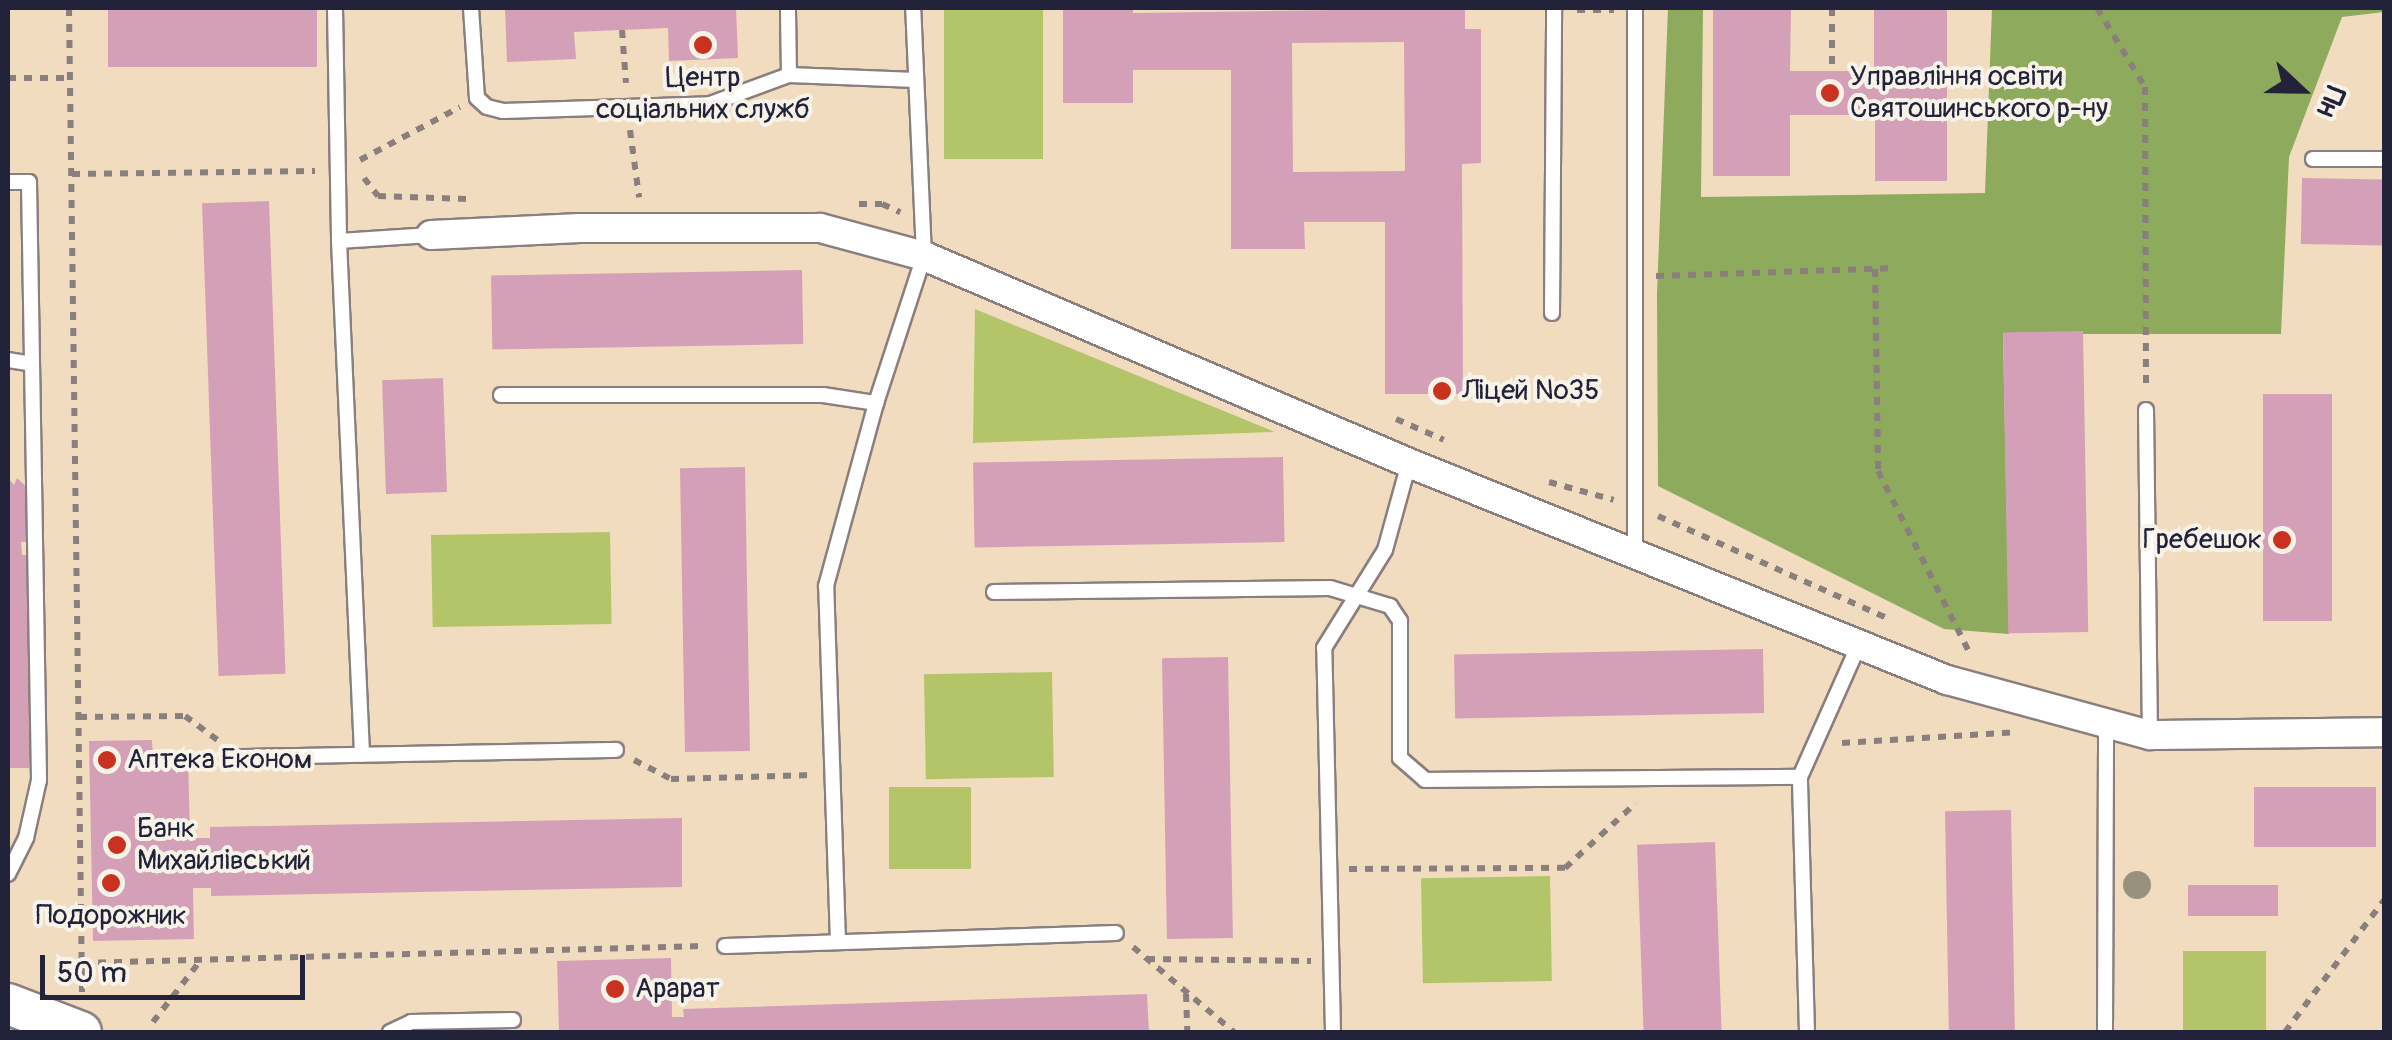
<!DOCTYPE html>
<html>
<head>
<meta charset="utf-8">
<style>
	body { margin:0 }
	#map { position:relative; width:2392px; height:1040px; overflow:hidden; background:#f2dcbf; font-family:Pangolin,sans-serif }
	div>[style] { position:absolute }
	.green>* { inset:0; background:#b3c568; transform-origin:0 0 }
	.forest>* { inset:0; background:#8eaa5c }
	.building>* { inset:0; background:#d4a0b7; transform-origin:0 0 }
	.path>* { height:6px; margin-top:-3px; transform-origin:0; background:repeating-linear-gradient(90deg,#8a7f7d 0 8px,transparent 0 16px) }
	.roads { filter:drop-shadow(2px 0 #8a7f7d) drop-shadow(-2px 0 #8a7f7d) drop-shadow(0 2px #8a7f7d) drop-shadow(0 -2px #8a7f7d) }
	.lane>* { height:14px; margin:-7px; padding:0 7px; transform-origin:7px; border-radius:7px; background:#fff }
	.street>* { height:28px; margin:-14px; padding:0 14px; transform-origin:14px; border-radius:14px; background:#fff }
	.secondary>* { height:40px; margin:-20px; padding:0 20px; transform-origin:20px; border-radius:20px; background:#fff }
	.trees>* { width:28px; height:28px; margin:-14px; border-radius:50%; background:#98917e }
	.dots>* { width:28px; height:28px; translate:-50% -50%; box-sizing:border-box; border:5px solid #f7f3e8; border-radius:50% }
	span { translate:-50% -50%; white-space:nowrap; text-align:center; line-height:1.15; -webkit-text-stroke:8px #f7f3e8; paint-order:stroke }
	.poi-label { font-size:28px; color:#22223b }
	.left { translate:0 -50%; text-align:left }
	.right { translate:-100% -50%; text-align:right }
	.frame { position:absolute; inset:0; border:10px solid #22223b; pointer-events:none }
	.north { position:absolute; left:2252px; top:40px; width:100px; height:100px; -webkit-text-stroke:8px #f7f3e8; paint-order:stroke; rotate:112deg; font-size:28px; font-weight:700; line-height:40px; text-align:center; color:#22223b }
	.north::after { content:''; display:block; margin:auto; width:35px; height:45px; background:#22223b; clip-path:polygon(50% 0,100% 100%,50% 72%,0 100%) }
	.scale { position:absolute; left:40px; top:955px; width:265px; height:45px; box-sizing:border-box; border:5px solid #22223b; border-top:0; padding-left:12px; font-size:30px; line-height:35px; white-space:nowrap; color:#22223b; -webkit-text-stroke:8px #f7f3e8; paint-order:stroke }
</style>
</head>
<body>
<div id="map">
	<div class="green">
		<i style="left:944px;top:8px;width:99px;height:151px"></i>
		<i style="clip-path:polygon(975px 309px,1275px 432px,973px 443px)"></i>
		<i style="left:610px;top:532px;width:92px;height:179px;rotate:89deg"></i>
		<i style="left:1052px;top:672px;width:105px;height:128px;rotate:89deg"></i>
		<i style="left:971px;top:787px;width:82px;height:82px;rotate:90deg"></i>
		<i style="left:1550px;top:876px;width:105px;height:129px;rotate:89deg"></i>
		<i style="left:2183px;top:951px;width:83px;height:81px"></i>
	</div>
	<div class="forest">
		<i style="clip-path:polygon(1668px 8px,1703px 8px,1701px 197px,1985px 193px,1992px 8px,2384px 8px,2384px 12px,2342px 17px,2289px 157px,2281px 334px,2003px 334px,2009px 634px,1944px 629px,1658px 486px,1657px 294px)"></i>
	</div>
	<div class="building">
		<i style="left:108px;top:8px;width:209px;height:59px"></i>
		<i style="clip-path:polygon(505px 8px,736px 8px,738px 58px,669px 61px,668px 28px,574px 32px,576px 59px,507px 62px)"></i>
		<i style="clip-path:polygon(evenodd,1063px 8px,1133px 8px,1133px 13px,1465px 8px,1465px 29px,1481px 29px,1481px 163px,1462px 164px,1463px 394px,1385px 394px,1385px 222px,1304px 222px,1305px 249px,1231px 249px,1231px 70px,1133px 70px,1133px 103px,1063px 103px,1063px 8px,1404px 42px,1405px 171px,1293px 172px,1292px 43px,1404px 42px)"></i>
		<i style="clip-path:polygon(1713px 8px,1791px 8px,1790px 71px,1874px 71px,1874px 8px,1947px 8px,1947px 181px,1875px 181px,1875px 115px,1790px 115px,1790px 176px,1713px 176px)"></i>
		<i style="left:2302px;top:178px;width:82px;height:66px;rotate:1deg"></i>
		<i style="left:269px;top:201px;width:473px;height:67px;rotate:88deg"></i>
		<i style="left:802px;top:270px;width:74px;height:311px;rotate:89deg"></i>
		<i style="left:2083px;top:331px;width:301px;height:80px;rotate:89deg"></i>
		<i style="left:443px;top:378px;width:114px;height:61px;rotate:88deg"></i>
		<i style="left:2263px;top:394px;width:69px;height:227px"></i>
		<i style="left:1283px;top:457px;width:85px;height:310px;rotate:89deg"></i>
		<i style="left:745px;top:467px;width:284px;height:65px;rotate:89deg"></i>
		<i style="clip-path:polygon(8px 478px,14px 485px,17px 478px,30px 490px,30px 542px,21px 542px,22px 555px,30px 555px,29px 768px,8px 768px)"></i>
		<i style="left:1763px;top:649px;width:64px;height:309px;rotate:89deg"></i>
		<i style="left:1228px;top:657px;width:281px;height:66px;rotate:89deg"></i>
		<i style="clip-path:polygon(152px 740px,153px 757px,188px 756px,190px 838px,210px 838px,210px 827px,682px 818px,682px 887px,211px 896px,211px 888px,193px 888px,194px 939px,93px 941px,89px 741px)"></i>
		<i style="left:2376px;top:787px;width:60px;height:122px;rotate:90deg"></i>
		<i style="left:2011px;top:810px;width:222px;height:66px;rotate:89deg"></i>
		<i style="left:1715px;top:842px;width:190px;height:78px;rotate:88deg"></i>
		<i style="left:2188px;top:885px;width:90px;height:31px"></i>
		<i style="clip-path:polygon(671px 958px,672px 1017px,684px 1017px,683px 1009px,1147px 994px,1149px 1032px,559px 1032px,557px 961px)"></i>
	</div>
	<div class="path">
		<i style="left:69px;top:8px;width:986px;rotate:89.24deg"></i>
		<i style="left:1832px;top:8px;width:63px;rotate:90deg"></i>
		<i style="left:2097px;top:8px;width:92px;rotate:58.7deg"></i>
		<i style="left:2145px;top:87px;width:301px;rotate:89.8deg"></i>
		<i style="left:1577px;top:10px;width:37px"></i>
		<i style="left:622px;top:30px;width:53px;rotate:85.7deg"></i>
		<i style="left:8px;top:78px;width:64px"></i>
		<i style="left:630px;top:130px;width:68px;rotate:82.3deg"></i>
		<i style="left:360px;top:160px;width:113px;rotate:-27.9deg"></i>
		<i style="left:72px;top:174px;width:243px;rotate:-0.7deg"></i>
		<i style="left:364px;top:178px;width:23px;rotate:52deg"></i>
		<i style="left:378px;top:196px;width:89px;rotate:1.9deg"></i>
		<i style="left:859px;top:204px;width:23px"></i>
		<i style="left:882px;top:204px;width:20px;rotate:24deg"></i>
		<i style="left:1875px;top:269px;width:202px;rotate:89.1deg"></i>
		<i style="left:1878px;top:471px;width:207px;rotate:63.3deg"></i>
		<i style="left:1656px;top:276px;width:236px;rotate:-1.9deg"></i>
		<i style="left:1396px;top:419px;width:52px;rotate:23.6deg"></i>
		<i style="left:1549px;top:482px;width:67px;rotate:15.5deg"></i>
		<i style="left:1658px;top:516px;width:253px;rotate:24deg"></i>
		<i style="left:79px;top:717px;width:106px;rotate:-0.5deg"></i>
		<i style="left:185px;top:716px;width:47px;rotate:36.4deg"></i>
		<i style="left:1842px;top:743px;width:173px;rotate:-3.6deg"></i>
		<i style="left:634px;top:760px;width:42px;rotate:27.2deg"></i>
		<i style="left:671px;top:779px;width:141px;rotate:-1.6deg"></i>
		<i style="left:1349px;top:869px;width:216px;rotate:-0.3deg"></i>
		<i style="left:1565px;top:868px;width:96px;rotate:-42.5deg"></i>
		<i style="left:1133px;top:947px;width:132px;rotate:40.1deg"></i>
		<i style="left:1147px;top:959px;width:164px;rotate:0.7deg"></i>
		<i style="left:82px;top:963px;width:622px;rotate:-1.57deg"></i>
		<i style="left:1186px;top:994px;width:38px;rotate:88deg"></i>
		<i style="left:153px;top:1022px;width:78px;rotate:-52.3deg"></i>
		<i style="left:2285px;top:1032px;width:165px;rotate:-53.1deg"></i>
	</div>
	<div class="roads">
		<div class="lane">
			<i style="left:335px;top:8px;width:233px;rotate:89deg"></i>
			<i style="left:339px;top:241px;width:514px;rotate:87.43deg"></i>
			<i style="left:471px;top:8px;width:90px;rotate:86.2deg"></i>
			<i style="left:477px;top:98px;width:13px;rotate:42deg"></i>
			<i style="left:487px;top:107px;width:16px;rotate:14deg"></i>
			<i style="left:503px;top:111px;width:207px;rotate:-1.9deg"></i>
			<i style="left:710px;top:104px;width:84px;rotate:-20.2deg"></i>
			<i style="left:789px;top:75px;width:67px;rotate:-90.9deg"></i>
			<i style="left:789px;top:75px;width:127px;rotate:2.3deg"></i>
			<i style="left:2313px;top:159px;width:71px"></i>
			<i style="left:8px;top:182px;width:21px"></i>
			<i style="left:29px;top:182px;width:598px;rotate:89.04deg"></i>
			<i style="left:39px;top:780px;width:59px;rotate:102.6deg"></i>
			<i style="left:26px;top:838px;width:40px;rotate:116.6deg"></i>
			<i style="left:339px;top:241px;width:92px;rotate:-3.7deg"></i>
			<i style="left:1552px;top:313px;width:305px;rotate:-89.6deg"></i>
			<i style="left:8px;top:360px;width:24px;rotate:9deg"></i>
			<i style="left:501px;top:395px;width:322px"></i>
			<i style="left:823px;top:395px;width:54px;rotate:8.6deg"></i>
			<i style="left:2146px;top:410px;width:325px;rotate:89.3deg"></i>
			<i style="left:1635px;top:551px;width:543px;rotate:-90deg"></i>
			<i style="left:994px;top:592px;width:336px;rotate:-0.7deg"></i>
			<i style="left:1330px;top:588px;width:63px;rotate:16.7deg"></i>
			<i style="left:1390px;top:606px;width:18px;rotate:56deg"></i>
			<i style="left:1400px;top:621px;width:137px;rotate:90deg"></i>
			<i style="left:1400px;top:758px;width:33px;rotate:41deg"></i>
			<i style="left:1425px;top:780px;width:375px;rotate:-0.5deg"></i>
			<i style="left:240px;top:757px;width:376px;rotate:-1.1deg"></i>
			<i style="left:838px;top:942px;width:356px;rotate:-91.9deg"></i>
			<i style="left:826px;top:586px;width:190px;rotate:-74.7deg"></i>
			<i style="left:876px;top:403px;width:155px;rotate:-71.9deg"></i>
			<i style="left:924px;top:256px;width:248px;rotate:-92.5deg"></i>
			<i style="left:725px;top:946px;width:391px;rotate:-1.9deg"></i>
			<i style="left:390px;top:1032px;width:23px;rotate:-25deg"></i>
			<i style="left:411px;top:1022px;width:102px;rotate:-1.1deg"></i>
			<i style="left:1333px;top:1032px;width:384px;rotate:-91.3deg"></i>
			<i style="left:1324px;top:648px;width:115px;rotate:-58.1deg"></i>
			<i style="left:1385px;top:550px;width:90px;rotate:-74.6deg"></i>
			<i style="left:1807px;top:1032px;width:255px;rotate:-91.6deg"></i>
			<i style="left:1800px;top:777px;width:142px;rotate:-66deg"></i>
			<i style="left:2105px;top:1032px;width:306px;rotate:-89.8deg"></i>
		</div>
		<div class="street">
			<i style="left:431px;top:235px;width:149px;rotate:-2.7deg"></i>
			<i style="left:580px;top:228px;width:240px"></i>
			<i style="left:820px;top:228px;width:108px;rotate:15.1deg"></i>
			<i style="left:924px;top:256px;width:527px;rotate:23.11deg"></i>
			<i style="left:1409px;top:463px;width:580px;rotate:21.97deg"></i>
			<i style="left:1947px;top:680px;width:210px;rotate:15.2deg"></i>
			<i style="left:2150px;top:735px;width:234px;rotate:-0.7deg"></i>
		</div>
		<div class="secondary">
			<i style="left:8px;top:1004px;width:78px;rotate:21deg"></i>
		</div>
	</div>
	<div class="trees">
		<i style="left:2137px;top:885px"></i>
	</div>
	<div class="dots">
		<i style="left:703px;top:45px;background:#c8321e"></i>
		<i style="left:1830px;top:93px;background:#c8321e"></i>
		<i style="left:1442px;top:391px;background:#c8321e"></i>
		<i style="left:2282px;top:540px;background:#c8321e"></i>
		<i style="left:107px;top:760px;background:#c8321e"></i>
		<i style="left:117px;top:845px;background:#c8321e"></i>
		<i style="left:111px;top:883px;background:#c8321e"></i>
		<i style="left:615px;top:989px;background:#c8321e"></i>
	</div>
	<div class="poi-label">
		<span class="left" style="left:1850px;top:93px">Управління освіти<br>Святошинського р-ну</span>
		<span style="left:703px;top:94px">Центр<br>соціальних служб</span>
		<span class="left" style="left:1462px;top:391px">Ліцей №35</span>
		<span class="right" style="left:2262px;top:540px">Гребешок</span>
		<span class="left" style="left:127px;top:760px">Аптека Економ</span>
		<span class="left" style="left:137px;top:845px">Банк<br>Михайлівський</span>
		<span style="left:111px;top:916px">Подорожник</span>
		<span class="left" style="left:635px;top:989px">Арарат</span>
	</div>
	<div class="frame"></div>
	<div class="north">Пн</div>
	<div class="scale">50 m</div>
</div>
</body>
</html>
